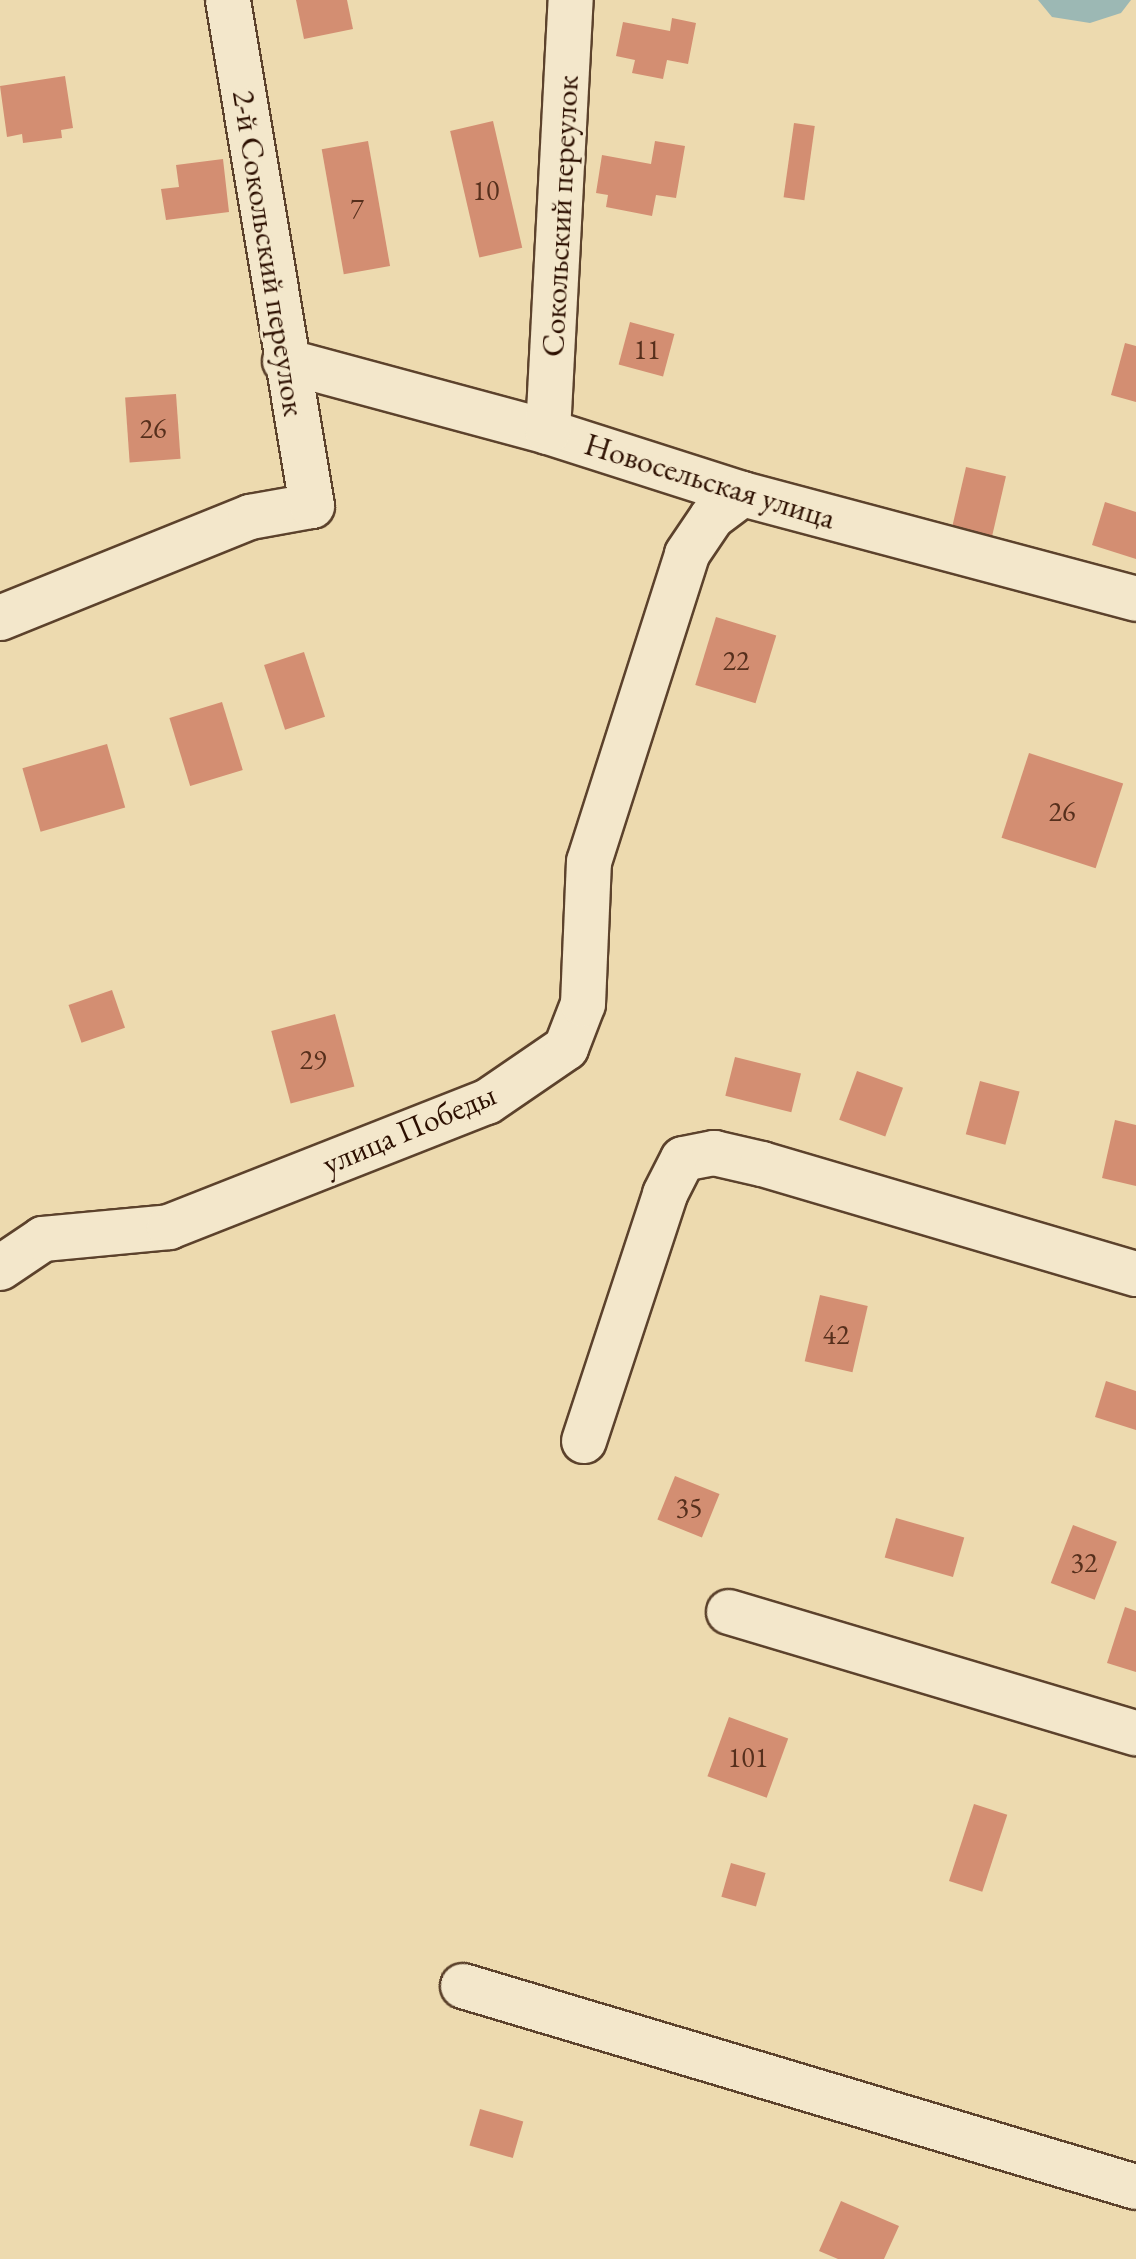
<!DOCTYPE html>
<html>
<head>
<meta charset="utf-8">
<style>
	body { margin:0 }
	#map { position:relative; width:1136px; height:2259px; overflow:hidden; background:#eddaaf; font-family:"EB Garamond",serif }
	div>[style] { position:absolute }
	.water>* { inset:0; background:#9cb8b4 }
	.building>* { inset:0; background:#d38e72; transform-origin:0 0 }
	.roads { filter:drop-shadow(2px 0 #5c422c) drop-shadow(-2px 0 #5c422c) drop-shadow(0 2px #5c422c) drop-shadow(0 -2px #5c422c) }
	.minor>* { height:44px; margin:-22px; padding:0 22px; transform-origin:22px; border-radius:22px; background:#f3e7cb }
	span { translate:-50% -50%; white-space:nowrap; text-align:center; line-height:1.15; -webkit-text-stroke:6px #f3e7cb; paint-order:stroke }
	.number-label { font-size:28px; color:#562f1c }
	.number-label span { -webkit-text-stroke-width:0 }
	.street-label { font-size:32px; color:#2c0f00 }
</style>
</head>
<body>
<div id="map">
	<div class="water">
		<i style="clip-path:polygon(1038px 0,1131px 0,1121px 13px,1090px 23px,1052px 17px)"></i>
	</div>
	<div class="building">
		<i style="clip-path:polygon(296px 0,347px 0,353px 29px,304px 39px)"></i>
		<i style="clip-path:polygon(672px 18px,696px 23px,688px 64px,667px 60px,663px 79px,632px 73px,635px 60px,616px 56px,623px 22px,670px 31px)"></i>
		<i style="clip-path:polygon(65px 76px,73px 128px,61px 130px,62px 138px,23px 143px,22px 134px,7px 137px,0 86px)"></i>
		<i style="left:493px;top:121px;width:130px;height:44px;rotate:77deg"></i>
		<i style="left:794px;top:123px;width:21px;height:75px;rotate:8deg"></i>
		<i style="left:368px;top:141px;width:127px;height:47px;rotate:80deg"></i>
		<i style="clip-path:polygon(655px 141px,685px 146px,676px 198px,656px 195px,652px 216px,606px 207px,608px 195px,596px 193px,602px 155px,651px 164px)"></i>
		<i style="clip-path:polygon(223px 159px,229px 212px,166px 220px,161px 189px,179px 187px,176px 165px)"></i>
		<i style="left:630px;top:322px;width:46px;height:44px;rotate:15deg"></i>
		<i style="clip-path:polygon(1125px 343px,1136px 346px,1136px 402px,1111px 395px)"></i>
		<i style="left:176px;top:394px;width:65px;height:51px;rotate:86deg"></i>
		<i style="left:966px;top:467px;width:41px;height:63px;rotate:13deg"></i>
		<i style="clip-path:polygon(1105px 502px,1136px 512px,1136px 559px,1092px 545px)"></i>
		<i style="left:716px;top:617px;width:63px;height:71px;rotate:17deg"></i>
		<i style="left:304px;top:652px;width:68px;height:42px;rotate:72deg"></i>
		<i style="left:222px;top:702px;width:71px;height:55px;rotate:73deg"></i>
		<i style="left:107px;top:744px;width:66px;height:88px;rotate:74deg"></i>
		<i style="left:1029px;top:753px;width:99px;height:89px;rotate:18deg"></i>
		<i style="left:112px;top:990px;width:40px;height:46px;rotate:71deg"></i>
		<i style="left:335px;top:1014px;width:75px;height:66px;rotate:75deg"></i>
		<i style="left:735px;top:1057px;width:68px;height:40px;rotate:14deg"></i>
		<i style="left:857px;top:1071px;width:49px;height:52px;rotate:20deg"></i>
		<i style="left:980px;top:1081px;width:41px;height:55px;rotate:15deg"></i>
		<i style="clip-path:polygon(1115px 1120px,1136px 1125px,1136px 1186px,1102px 1178px)"></i>
		<i style="left:820px;top:1295px;width:49px;height:68px;rotate:13deg"></i>
		<i style="clip-path:polygon(1106px 1381px,1136px 1391px,1136px 1430px,1095px 1417px)"></i>
		<i style="left:675px;top:1476px;width:48px;height:47px;rotate:22deg"></i>
		<i style="left:896px;top:1518px;width:71px;height:41px;rotate:16deg"></i>
		<i style="left:1073px;top:1525px;width:47px;height:62px;rotate:21deg"></i>
		<i style="clip-path:polygon(1125px 1607px,1136px 1611px,1136px 1672px,1107px 1663px)"></i>
		<i style="left:729px;top:1717px;width:63px;height:63px;rotate:20deg"></i>
		<i style="left:974px;top:1804px;width:35px;height:81px;rotate:18deg"></i>
		<i style="left:731px;top:1863px;width:36px;height:35px;rotate:16deg"></i>
		<i style="left:480px;top:2109px;width:45px;height:38px;rotate:16deg"></i>
		<i style="clip-path:polygon(841px 2201px,899px 2226px,884px 2259px,838px 2259px,819px 2251px)"></i>
	</div>
	<div class="roads">
		<div class="minor">
			<i style="left:285px;top:361px;width:272px;rotate:15.1deg"></i>
			<i style="left:548px;top:432px;width:204px;rotate:17.7deg"></i>
			<i style="left:742px;top:494px;width:408px;rotate:14.9deg"></i>
			<i style="left:548px;top:432px;width:433px;rotate:-87deg"></i>
			<i style="left:0;top:618px;width:270px;rotate:-22deg"></i>
			<i style="left:250px;top:517px;width:63px;rotate:-10.1deg"></i>
			<i style="left:312px;top:506px;width:513px;rotate:-99.43deg"></i>
			<i style="left:0;top:1268px;width:52px;rotate:-34deg"></i>
			<i style="left:43px;top:1239px;width:127px;rotate:-5.4deg"></i>
			<i style="left:169px;top:1227px;width:342px;rotate:-21.5deg"></i>
			<i style="left:487px;top:1102px;width:96px;rotate:-34.4deg"></i>
			<i style="left:566px;top:1048px;width:47px;rotate:-68.9deg"></i>
			<i style="left:583px;top:1004px;width:142px;rotate:-87.6deg"></i>
			<i style="left:589px;top:862px;width:323px;rotate:-72.3deg"></i>
			<i style="left:687px;top:554px;width:45px;rotate:-56deg"></i>
			<i style="left:712px;top:517px;width:38px;rotate:-37deg"></i>
			<i style="left:584px;top:1441px;width:260px;rotate:-71.8deg"></i>
			<i style="left:665px;top:1194px;width:39px;rotate:-63deg"></i>
			<i style="left:683px;top:1159px;width:32px;rotate:-11deg"></i>
			<i style="left:714px;top:1153px;width:49px;rotate:12.9deg"></i>
			<i style="left:762px;top:1164px;width:390px;rotate:16.4deg"></i>
			<i style="left:729px;top:1612px;width:425px;rotate:16.6deg"></i>
			<i style="left:463px;top:1986px;width:702px;rotate:16.63deg"></i>
		</div>
	</div>
	<div class="number-label">
		<span style="left:486px;top:190px">10</span>
		<span style="left:357px;top:208px">7</span>
		<span style="left:647px;top:349px">11</span>
		<span style="left:153px;top:428px">26</span>
		<span style="left:736px;top:660px">22</span>
		<span style="left:1062px;top:811px">26</span>
		<span style="left:313px;top:1059px">29</span>
		<span style="left:836px;top:1334px">42</span>
		<span style="left:689px;top:1507px">35</span>
		<span style="left:1084px;top:1562px">32</span>
		<span style="left:748px;top:1757px">101</span>
	</div>
	<div class="street-label">
		<span style="left:560px;top:216px;rotate:-87deg">Сокольский переулок</span>
		<span style="left:269px;top:253px;rotate:81deg">2-й Сокольский переулок</span>
		<span style="left:710px;top:481px;rotate:17deg">Новосельская улица</span>
		<span style="left:409px;top:1129px;rotate:-23deg">улица Победы</span>
	</div>
</div>
</body>
</html>
